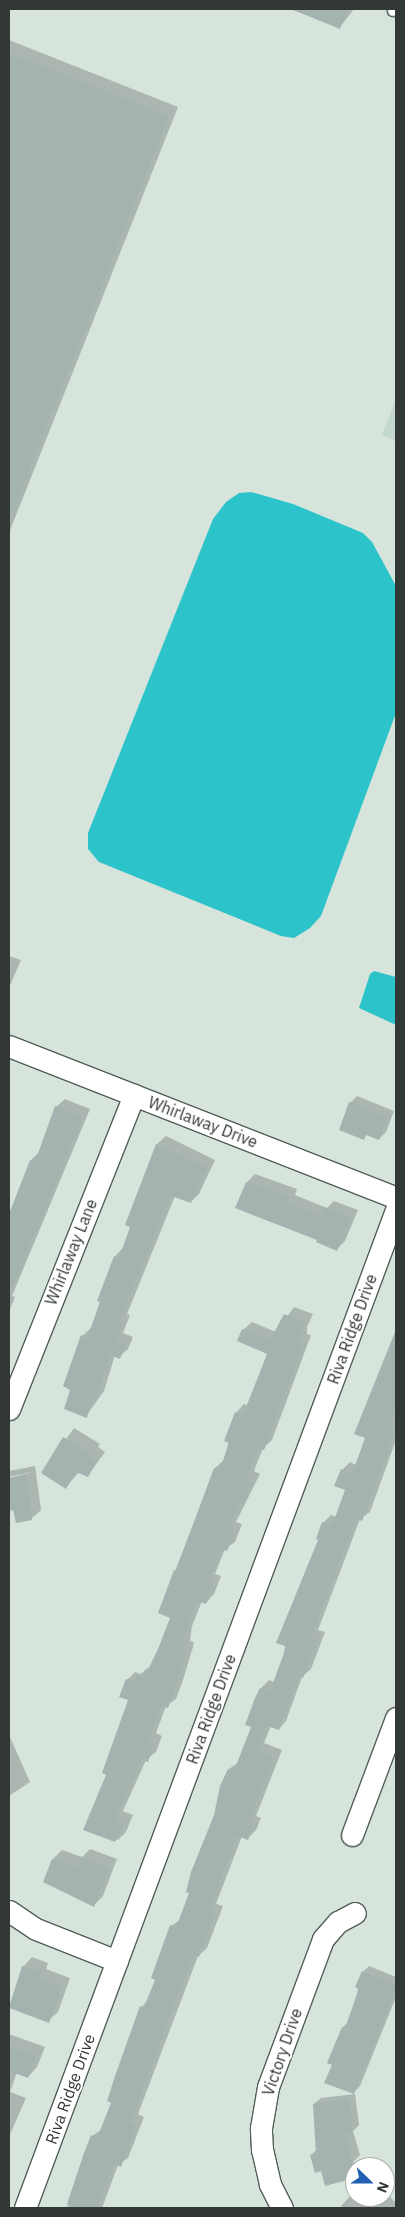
<!DOCTYPE html>
<html>
<head>
<meta charset="utf-8">
<style>
	body { margin:0 }
	#map { position:relative; width:405px; height:2217px; overflow:hidden; background:#d6e4dc; font-family:"IBM Plex Sans",sans-serif }
	div>[style] { position:absolute }
	.built>* { inset:0; background:#c4d9ce }
	.water>* { inset:0; background:#2dc3ca }
	.shadow>* { inset:0; background:#0003 }
	.building>* { inset:0; background:#a4b3b0 }
	.roads { filter:drop-shadow(1px 0 #525e58) drop-shadow(-1px 0 #525e58) drop-shadow(0 1px #525e58) drop-shadow(0 -1px #525e58) }
	.lane>* { height:10px; margin:-5px; padding:0 5px; transform-origin:5px; border-radius:5px; background:#fff }
	.street>* { height:21px; margin:-10.5px; padding:0 10.5px; transform-origin:10.5px; border-radius:10.5px; background:#fff }
	span { translate:-50% -50%; white-space:nowrap; text-align:center; line-height:1.15; -webkit-text-stroke:4px #fff; paint-order:stroke }
	.street-label { font-size:16px; color:#323835 }
	.frame { position:absolute; inset:0; border:10px solid #323835; pointer-events:none }
	.north { position:absolute; left:345px; top:2157px; width:50px; height:50px; box-sizing:border-box; background:#fff; border:1px solid #adafae; border-radius:50%; rotate:112deg; font-size:14px; font-weight:700; line-height:20px; text-align:center; color:#323835 }
	.north::after { content:''; display:block; margin:auto; width:18px; height:22px; background:#2261b2; clip-path:polygon(50% 0,100% 100%,50% 72%,0 100%) }
</style>
</head>
<body>
<div id="map">
	<div class="built">
		<i style="clip-path:polygon(396px 399px,396px 441px,382px 435px)"></i>
	</div>
	<div class="water">
		<i style="clip-path:polygon(251px 492px,293px 504px,363px 533px,372px 542px,396px 586px,396px 713px,321px 916px,310px 928px,294px 938px,281px 936px,99px 862px,88px 849px,88px 833px,213px 519px,226px 502px,239px 493px)"></i>
		<i style="clip-path:polygon(374px 971px,396px 977px,396px 1025px,359px 1008px,370px 974px)"></i>
	</div>
	<div class="shadow">
		<i style="clip-path:polygon(290px 9px,354px 9px,340px 27px)"></i>
		<i style="clip-path:polygon(9px 40px,178px 107px,9px 533px)"></i>
		<i style="clip-path:polygon(9px 956px,21px 960px,9px 988px)"></i>
		<i style="clip-path:polygon(357px 1096px,394px 1111px,386px 1132px,379px 1139px,368px 1134px,363px 1138px,350px 1103px)"></i>
		<i style="clip-path:polygon(65px 1099px,90px 1109px,12px 1296px,15px 1297px,9px 1312px,9px 1217px,31px 1160px,39px 1152px,56px 1107px)"></i>
		<i style="clip-path:polygon(166px 1136px,215px 1160px,199px 1194px,191px 1202px,175px 1196px,127px 1314px,130px 1315px,123px 1333px,133px 1337px,128px 1349px,119px 1357px,115px 1355px,104px 1391px,86px 1416px,82px 1336px,91px 1328px,115px 1256px,123px 1248px,132px 1226px,126px 1224px,157px 1144px)"></i>
		<i style="clip-path:polygon(255px 1174px,297px 1189px,295px 1195px,327px 1208px,334px 1201px,358px 1210px,345px 1241px,337px 1249px,319px 1239px,247px 1182px)"></i>
		<i style="clip-path:polygon(294px 1307px,313px 1314px,307px 1327px,307px 1334px,311px 1335px,272px 1440px,263px 1448px,254px 1471px,260px 1474px,236px 1522px,242px 1524px,235px 1542px,225px 1549px,215px 1574px,221px 1576px,214px 1594px,206px 1603px,202px 1601px,192px 1626px,190px 1641px,194px 1642px,193px 1647px,183px 1680px,176px 1699px,166px 1706px,156px 1733px,162px 1736px,156px 1752px,146px 1760px,123px 1811px,133px 1815px,126px 1832px,118px 1840px,85px 1829px,108px 1774px,130px 1700px,127px 1680px,135px 1672px,141px 1674px,147px 1668px,150px 1669px,172px 1617px,175px 1571px,215px 1468px,224px 1460px,236px 1413px,244px 1404px,248px 1406px,269px 1353px,243px 1330px,252px 1322px,276px 1332px)"></i>
		<i style="clip-path:polygon(396px 1332px,396px 1440px,370px 1512px,360px 1519px,318px 1630px,325px 1632px,311px 1669px,302px 1677px,286px 1721px,279px 1729px,271px 1726px,264px 1743px,282px 1750px,256px 1816px,261px 1818px,256px 1830px,248px 1838px,242px 1836px,216px 1904px,223px 1906px,207px 1948px,198px 1956px,138px 2114px,144px 2117px,128px 2158px,118px 2165px,102px 2208px,67px 2208px,92px 2136px,102px 2129px,112px 2102px,142px 2007px,148px 2000px,157px 1979px,171px 1926px,181px 1919px,215px 1816px,222px 1787px,229px 1769px,239px 1762px,253px 1726px,261px 1688px,269px 1680px,274px 1682px,286px 1653px,323px 1523px,331px 1515px,336px 1517px,346px 1490px,342px 1470px,350px 1462px,356px 1465px,366px 1437px,355px 1433px)"></i>
		<i style="clip-path:polygon(74px 1428px,100px 1444px,98px 1447px,105px 1452px,88px 1475px,79px 1472px,66px 1487px,42px 1473px)"></i>
		<i style="clip-path:polygon(35px 1466px,41px 1510px,31px 1519px,14px 1509px,10px 1509px,9px 1479px,32px 1472px,9px 1477px,9px 1471px)"></i>
		<i style="clip-path:polygon(9px 1735px,30px 1782px,9px 1796px)"></i>
		<i style="clip-path:polygon(90px 1849px,117px 1859px,103px 1896px,94px 1905px,53px 1859px,62px 1850px,82px 1857px)"></i>
		<i style="clip-path:polygon(32px 1957px,48px 1963px,46px 1969px,70px 1978px,58px 2012px,48px 2021px,9px 2007px,23px 1967px)"></i>
		<i style="clip-path:polygon(369px 1966px,396px 1977px,396px 1997px,360px 2086px,353px 2093px,333px 2064px,328px 2062px,343px 2027px,349px 2021px,363px 1972px)"></i>
		<i style="clip-path:polygon(9px 2034px,45px 2047px,37px 2067px,28px 2077px,17px 2072px,10px 2092px,26px 2098px,9px 2137px)"></i>
		<i style="clip-path:polygon(355px 2094px,359px 2125px,353px 2131px,360px 2155px,353px 2162px,358px 2167px,355px 2167px,355px 2177px,326px 2185px,322px 2170px,311px 2155px,317px 2149px,314px 2104px,321px 2098px)"></i>
		<i style="clip-path:polygon(355px 2191px,355px 2197px,385px 2197px,385px 2192px,396px 2203px,396px 2208px,343px 2208px,341px 2206px)"></i>
	</div>
	<div class="building">
		<i style="clip-path:polygon(291px 9px,348px 9px,340px 29px)"></i>
		<i style="clip-path:polygon(9px 53px,169px 116px,10px 519px,9px 519px)"></i>
		<i style="clip-path:polygon(349px 1102px,388px 1117px,379px 1140px,366px 1135px,364px 1140px,339px 1130px)"></i>
		<i style="clip-path:polygon(55px 1106px,83px 1117px,9px 1295px,9px 1214px,30px 1160px,35px 1162px)"></i>
		<i style="clip-path:polygon(156px 1144px,207px 1168px,191px 1203px,171px 1196px,119px 1322px,123px 1323px,116px 1341px,125px 1345px,120px 1359px,110px 1355px,96px 1401px,92px 1400px,87px 1418px,64px 1409px,70px 1390px,63px 1386px,81px 1335px,87px 1338px,101px 1302px,97px 1301px,114px 1256px,119px 1258px,130px 1227px,125px 1225px)"></i>
		<i style="clip-path:polygon(246px 1182px,290px 1197px,288px 1203px,321px 1216px,325px 1208px,351px 1218px,337px 1251px,316px 1242px,317px 1240px,235px 1208px)"></i>
		<i style="clip-path:polygon(284px 1314px,305px 1323px,299px 1336px,299px 1342px,304px 1344px,264px 1450px,258px 1448px,246px 1480px,252px 1482px,243px 1506px,238px 1504px,229px 1531px,234px 1533px,227px 1551px,221px 1549px,208px 1583px,213px 1585px,206px 1604px,197px 1601px,185px 1636px,182px 1649px,186px 1650px,185px 1656px,175px 1689px,168px 1708px,161px 1706px,148px 1742px,154px 1744px,148px 1762px,141px 1760px,132px 1784px,130px 1783px,116px 1819px,125px 1823px,115px 1842px,83px 1830px,106px 1775px,102px 1773px,128px 1700px,119px 1697px,126px 1679px,135px 1682px,137px 1676px,144px 1678px,158px 1649px,170px 1618px,158px 1613px,174px 1570px,176px 1571px,214px 1468px,220px 1470px,229px 1443px,224px 1441px,235px 1412px,243px 1415px,267px 1354px,237px 1341px,242px 1329px,270px 1340px)"></i>
		<i style="clip-path:polygon(395px 1332px,396px 1408px,389px 1427px,396px 1430px,362px 1521px,356px 1519px,311px 1638px,318px 1640px,303px 1678px,299px 1676px,279px 1730px,267px 1726px,257px 1751px,275px 1758px,248px 1824px,253px 1826px,248px 1840px,237px 1836px,209px 1912px,215px 1914px,199px 1957px,194px 1955px,178px 1994px,131px 2122px,137px 2125px,121px 2167px,114px 2164px,97px 2208px,79px 2208px,67px 2204px,84px 2153px,91px 2135px,97px 2138px,111px 2103px,107px 2101px,115px 2076px,140px 2006px,144px 2007px,155px 1980px,151px 1978px,170px 1925px,176px 1928px,189px 1893px,186px 1892px,191px 1872px,214px 1815px,220px 1786px,228px 1769px,234px 1771px,251px 1727px,245px 1725px,255px 1698px,260px 1688px,270px 1691px,284px 1653px,285px 1646px,276px 1643px,318px 1540px,316px 1539px,322px 1522px,332px 1526px,345px 1490px,334px 1486px,341px 1469px,352px 1474px,365px 1438px,354px 1434px)"></i>
		<i style="clip-path:polygon(63px 1437px,91px 1454px,89px 1457px,97px 1462px,88px 1477px,76px 1472px,66px 1489px,41px 1473px)"></i>
		<i style="clip-path:polygon(26px 1474px,32px 1520px,16px 1523px,13px 1510px,9px 1511px,9px 1478px)"></i>
		<i style="clip-path:polygon(80px 1858px,109px 1868px,94px 1907px,43px 1882px,52px 1859px,76px 1867px)"></i>
		<i style="clip-path:polygon(22px 1966px,40px 1972px,38px 1978px,62px 1987px,49px 2023px,9px 2008px)"></i>
		<i style="clip-path:polygon(362px 1971px,396px 1985px,396px 1990px,354px 2094px,324px 2083px,332px 2065px,327px 2063px,342px 2027px,345px 2028px,359px 1989px,355px 1987px)"></i>
		<i style="clip-path:polygon(9px 2046px,36px 2056px,28px 2078px,9px 2071px)"></i>
		<i style="clip-path:polygon(349px 2099px,353px 2132px,346px 2133px,355px 2178px,325px 2186px,321px 2171px,315px 2173px,310px 2155px,316px 2153px,313px 2104px)"></i>
	</div>
	<div class="roads">
		<div class="lane">
			<i style="left:393px;top:11px;width:2px;rotate:-63deg"></i>
		</div>
		<div class="street">
			<i style="left:9px;top:1046px;width:416px;rotate:21.4deg"></i>
			<i style="left:9px;top:1409px;width:338px;rotate:-68.3deg"></i>
			<i style="left:352px;top:1835px;width:125px;rotate:-69.4deg"></i>
			<i style="left:9px;top:1911px;width:32px;rotate:34deg"></i>
			<i style="left:36px;top:1929px;width:87px;rotate:21.6deg"></i>
			<i style="left:25px;top:2208px;width:1065px;rotate:-69.61deg"></i>
			<i style="left:282px;top:2208px;width:27px;rotate:-117deg"></i>
			<i style="left:270px;top:2184px;width:35px;rotate:-103deg"></i>
			<i style="left:262px;top:2150px;width:22px;rotate:-93deg"></i>
			<i style="left:261px;top:2128px;width:42px;rotate:-80.3deg"></i>
			<i style="left:268px;top:2087px;width:158px;rotate:-69.6deg"></i>
			<i style="left:323px;top:1939px;width:23px;rotate:-49deg"></i>
			<i style="left:338px;top:1922px;width:19px;rotate:-28deg"></i>
		</div>
	</div>
	<div class="street-label">
		<span style="left:203px;top:1122px;rotate:21deg">Whirlaway Drive</span>
		<span style="left:71px;top:1252px;rotate:-68deg">Whirlaway Lane</span>
		<span style="left:352px;top:1329px;rotate:-70deg">Riva Ridge Drive</span>
		<span style="left:211px;top:1709px;rotate:-70deg">Riva Ridge Drive</span>
		<span style="left:282px;top:2052px;rotate:-71deg">Victory Drive</span>
		<span style="left:70px;top:2089px;rotate:-70deg">Riva Ridge Drive</span>
	</div>
	<div class="frame"></div>
	<div class="north">N</div>
</div>
</body>
</html>
